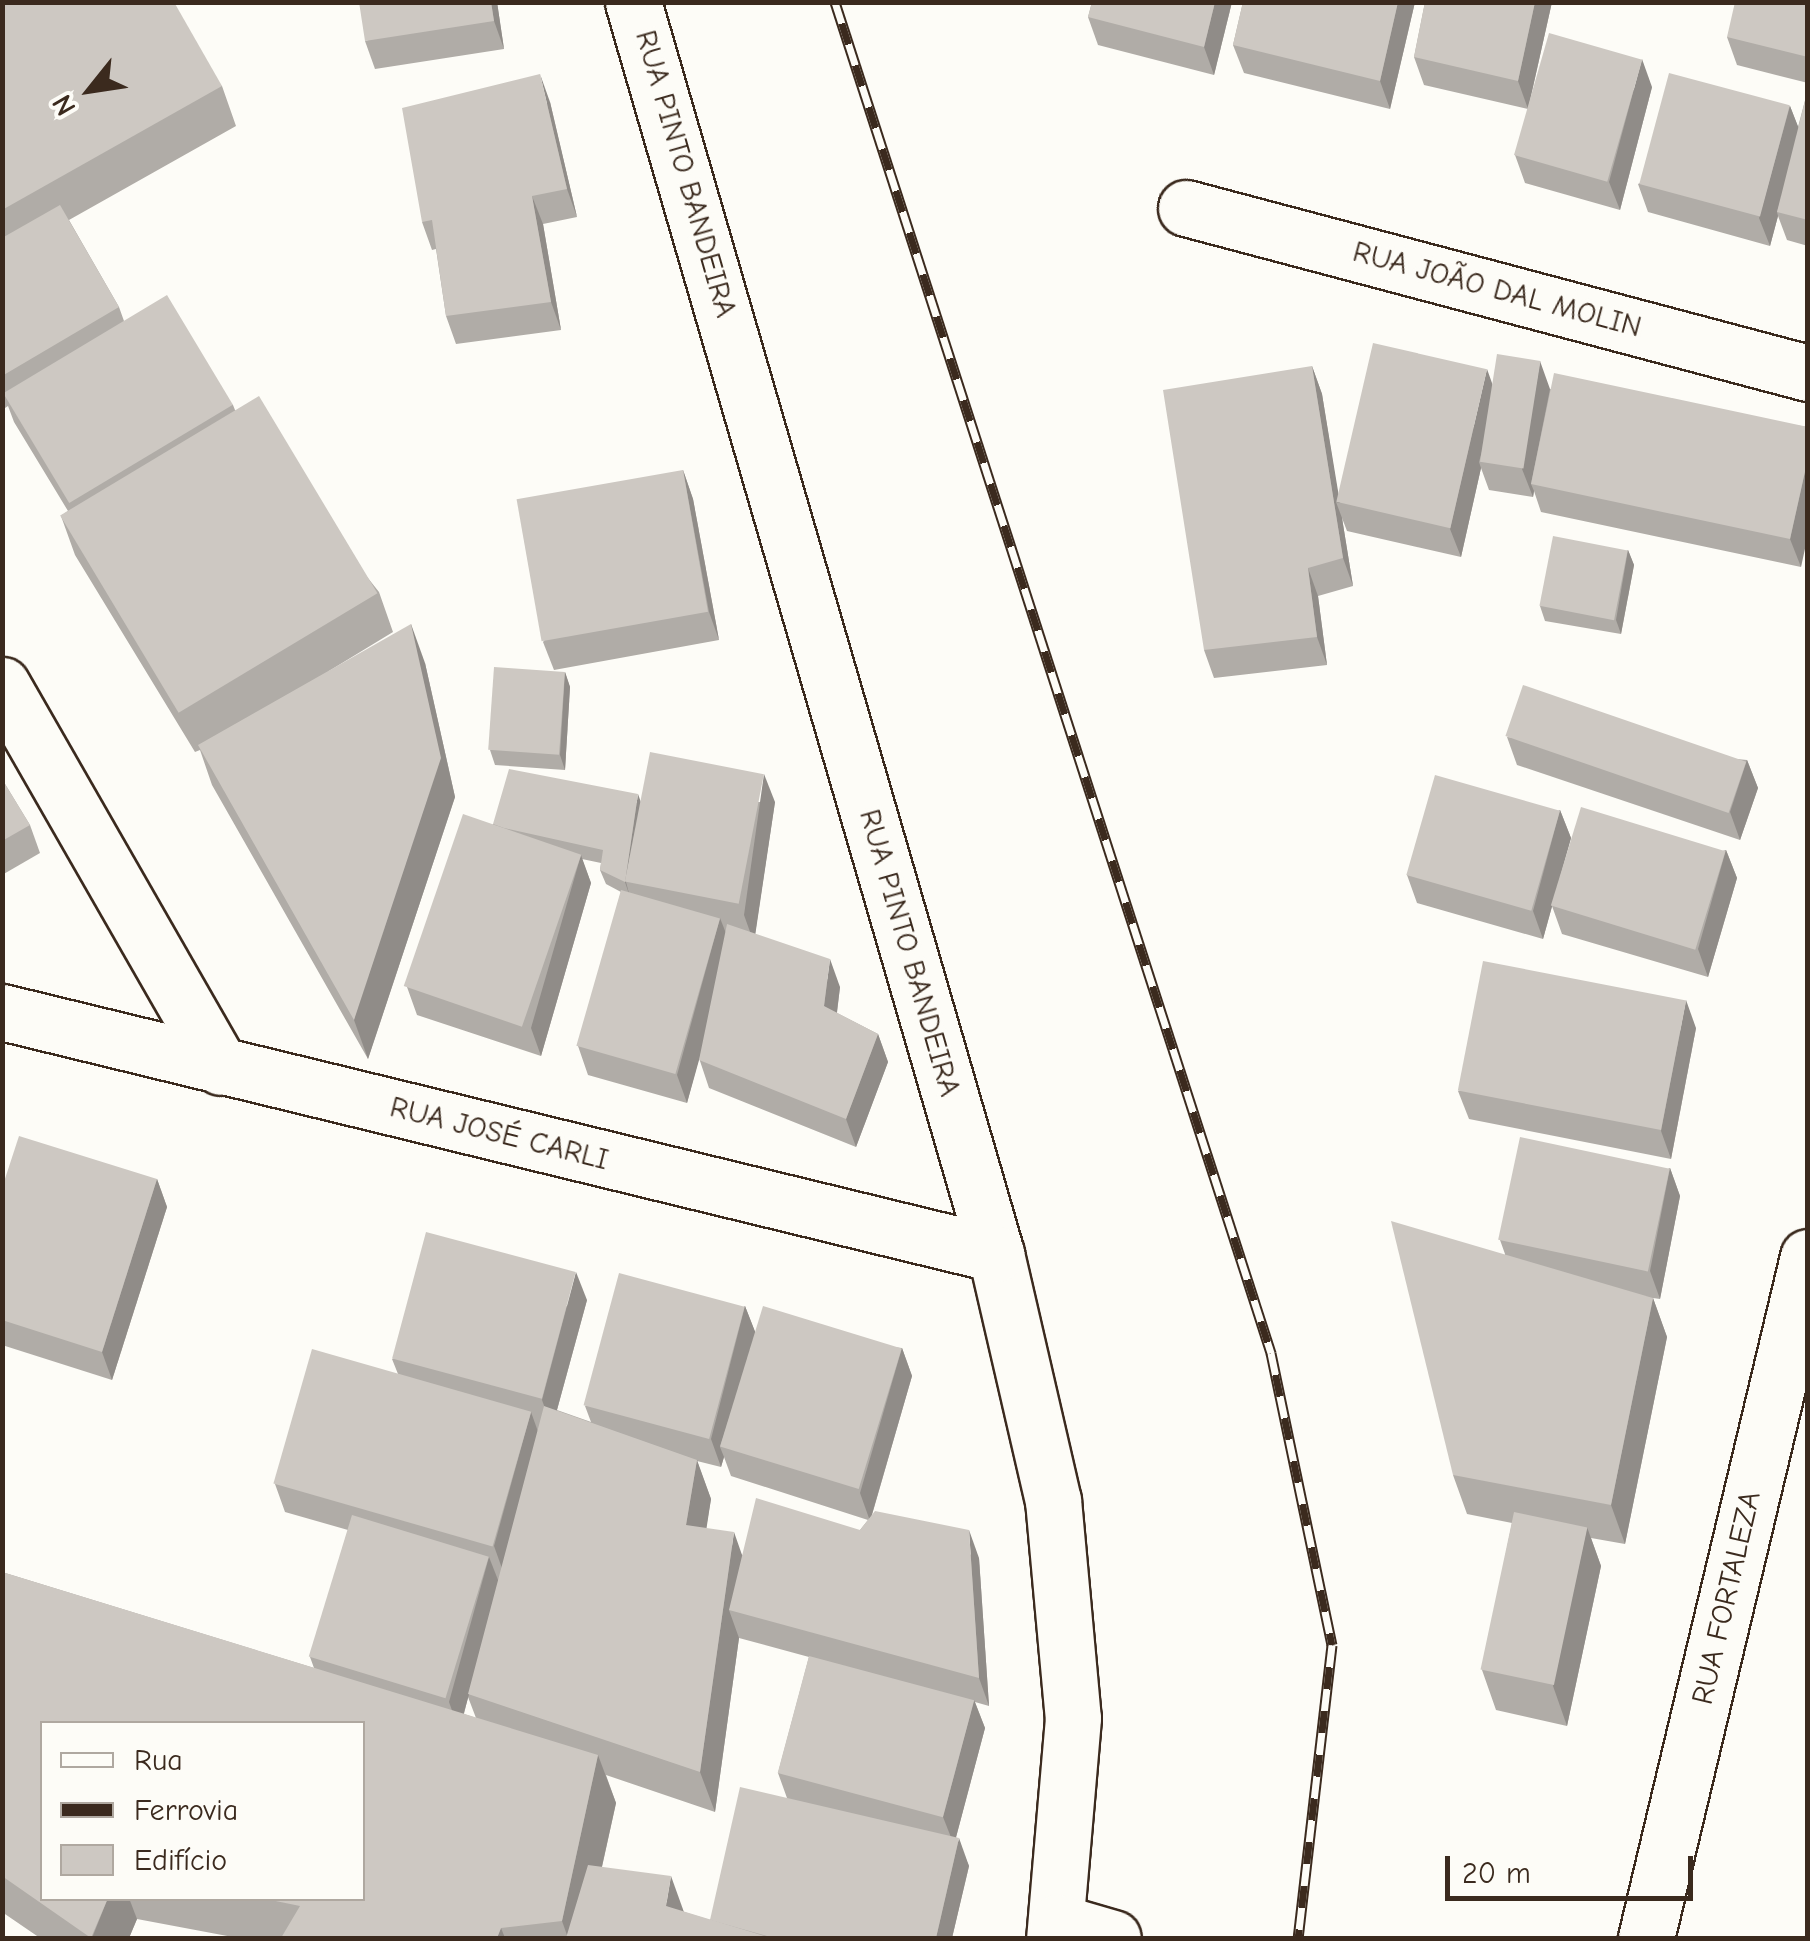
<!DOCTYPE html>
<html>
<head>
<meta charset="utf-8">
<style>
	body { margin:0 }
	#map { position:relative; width:1810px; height:1941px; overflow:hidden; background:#fdfcf7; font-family:"Comic Neue",sans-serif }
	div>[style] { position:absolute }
	.roads { filter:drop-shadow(2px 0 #3b2a1e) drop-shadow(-2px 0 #3b2a1e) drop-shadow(0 2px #3b2a1e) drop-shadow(0 -2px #3b2a1e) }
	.minor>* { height:55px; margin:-27.5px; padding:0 27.5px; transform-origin:27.5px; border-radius:27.5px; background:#fdfcf7 }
	.major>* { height:55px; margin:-27.5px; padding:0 27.5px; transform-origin:27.5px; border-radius:27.5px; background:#fdfcf7 }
	.rail>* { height:11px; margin-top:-5.5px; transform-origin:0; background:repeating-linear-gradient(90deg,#fdfcf7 0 22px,#3b2a1e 0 44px); box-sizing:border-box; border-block:2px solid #3b2a1e }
	.wall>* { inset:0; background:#b0aca7 }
	.shaded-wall>* { inset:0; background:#908c88 }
	.building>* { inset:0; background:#cdc8c2; transform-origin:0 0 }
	span { translate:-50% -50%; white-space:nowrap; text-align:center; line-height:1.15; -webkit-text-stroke:8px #fdfcf7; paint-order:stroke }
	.street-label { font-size:30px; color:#3b2a1e }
	.frame { position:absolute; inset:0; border:5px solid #3b2a1e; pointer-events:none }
	.legend { position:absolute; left:40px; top:1721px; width:325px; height:180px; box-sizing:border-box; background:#fdfcf7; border:2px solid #afa8a0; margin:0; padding:12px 18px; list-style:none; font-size:30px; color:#3b2a1e }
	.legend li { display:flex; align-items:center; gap:20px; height:50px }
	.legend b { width:50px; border:2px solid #afa8a0 }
	.north { position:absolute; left:40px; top:40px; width:100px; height:100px; -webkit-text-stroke:8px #fdfcf7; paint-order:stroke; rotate:240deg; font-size:28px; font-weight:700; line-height:40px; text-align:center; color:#3b2a1e }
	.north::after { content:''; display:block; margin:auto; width:35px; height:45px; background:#3b2a1e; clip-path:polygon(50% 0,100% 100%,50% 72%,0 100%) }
	.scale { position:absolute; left:1445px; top:1856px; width:248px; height:45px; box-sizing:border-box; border:5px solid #3b2a1e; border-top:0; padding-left:12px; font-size:30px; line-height:35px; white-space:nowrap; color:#3b2a1e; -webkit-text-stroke:8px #fdfcf7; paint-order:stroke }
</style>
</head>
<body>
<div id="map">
	<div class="roads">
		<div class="minor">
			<i style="left:633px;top:2px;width:1304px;rotate:73.83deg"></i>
			<i style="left:996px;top:1254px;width:253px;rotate:77deg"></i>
			<i style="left:1053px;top:1500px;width:219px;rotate:84.8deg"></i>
			<i style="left:1073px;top:1718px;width:221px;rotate:94.9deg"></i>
			<i style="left:1186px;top:208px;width:644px;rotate:14.86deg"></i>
			<i style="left:2px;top:685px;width:440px;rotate:60.2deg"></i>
			<i style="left:2px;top:1012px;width:1023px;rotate:13.68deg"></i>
			<i style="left:1058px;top:1922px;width:57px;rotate:16.2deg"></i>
		</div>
		<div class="major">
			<i style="left:1646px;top:1938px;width:700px;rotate:-76.62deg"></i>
		</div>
	</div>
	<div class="rail">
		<i style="left:835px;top:2px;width:1420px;rotate:72.11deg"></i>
		<i style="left:1271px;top:1353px;width:298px;rotate:78.2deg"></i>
		<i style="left:1332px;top:1645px;width:295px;rotate:96.6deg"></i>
	</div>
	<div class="wall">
		<i style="clip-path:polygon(2px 2px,222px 86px,236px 126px,69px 220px,119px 307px,124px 321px,233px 405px,235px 410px,379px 592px,393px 632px,329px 671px,425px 663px,455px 797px,368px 1059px,212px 785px,200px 750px,195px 752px,75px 555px,61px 516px,68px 511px,14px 422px,8px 406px,2px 410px)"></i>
		<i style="clip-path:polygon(497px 2px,504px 49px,375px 69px,365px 41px)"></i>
		<i style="clip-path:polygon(1092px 2px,1232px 2px,1214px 75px,1098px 45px,1088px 17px)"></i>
		<i style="clip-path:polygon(1243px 2px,1415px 2px,1390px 109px,1244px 73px,1233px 45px)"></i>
		<i style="clip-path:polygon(1425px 2px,1552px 2px,1529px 105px,1652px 87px,1620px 210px,1525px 183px,1515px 155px,1528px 109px,1424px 85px,1414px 57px)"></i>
		<i style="clip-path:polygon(1808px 2px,1808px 83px,1737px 65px,1727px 37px)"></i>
		<i style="clip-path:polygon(1808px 89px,1808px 246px,1787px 240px,1778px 216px,1770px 246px,1648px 212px,1638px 184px,1790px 106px,1798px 127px)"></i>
		<i style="clip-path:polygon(550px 102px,577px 217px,543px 224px,561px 330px,456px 344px,446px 316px,436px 249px,432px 250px,422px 222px)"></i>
		<i style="clip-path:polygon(1312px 366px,1322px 394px,1338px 495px,1550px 389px,1808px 427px,1801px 567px,1541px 512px,1534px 491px,1533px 497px,1489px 490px,1481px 468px,1461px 557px,1347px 531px,1342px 518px,1353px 586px,1318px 596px,1327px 665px,1214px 678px,1204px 650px)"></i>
		<i style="clip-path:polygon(683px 470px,693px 499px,719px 640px,554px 670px,543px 642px)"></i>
		<i style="clip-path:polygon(1628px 550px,1634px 565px,1621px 634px,1545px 621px,1540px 606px)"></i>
		<i style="clip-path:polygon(565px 672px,570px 687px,565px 770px,495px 765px,490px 750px)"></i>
		<i style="clip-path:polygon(1507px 737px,1747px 760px,1758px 788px,1740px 840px,1517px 765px)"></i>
		<i style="clip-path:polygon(2px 779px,30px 825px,40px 853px,2px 875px)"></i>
		<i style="clip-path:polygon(641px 802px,775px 802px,755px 934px,840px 987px,837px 1013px,878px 1034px,888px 1062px,856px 1147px,709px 1088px,699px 1058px,687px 1103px,588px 1075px,578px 1046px,621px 892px,606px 884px,600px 870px,601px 863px,582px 859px,591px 883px,541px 1056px,417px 1015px,407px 987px,493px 824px)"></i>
		<i style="clip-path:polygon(1560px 810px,1571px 838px,1555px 894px,1726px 850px,1737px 878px,1708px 977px,1562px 934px,1552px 906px,1543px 939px,1417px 903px,1407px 875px)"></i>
		<i style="clip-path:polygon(1696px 1028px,1671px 1159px,1469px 1119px,1458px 1091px)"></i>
		<i style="clip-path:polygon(1670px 1168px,1680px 1196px,1660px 1299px,1653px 1298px,1667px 1337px,1625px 1544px,1591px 1538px,1601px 1566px,1567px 1726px,1496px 1710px,1482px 1670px,1512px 1523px,1467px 1514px,1453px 1475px,1505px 1254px,1500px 1240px)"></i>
		<i style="clip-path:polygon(157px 1179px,167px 1207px,112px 1380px,2px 1345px,2px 1188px)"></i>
		<i style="clip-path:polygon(evenodd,587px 1300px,557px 1410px,591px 1422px,585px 1406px,745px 1306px,755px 1332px,902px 1348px,912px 1376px,872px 1515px,979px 1558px,989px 1706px,975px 1702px,985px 1728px,956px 1837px,969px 1866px,952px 1938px,238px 1938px,137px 1919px,129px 1938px,40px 1938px,2px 1912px,2px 1572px,314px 1668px,310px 1657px,348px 1530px,285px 1512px,275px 1484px,398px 1374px,392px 1359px,587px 1300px,724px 1457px,731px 1476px,868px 1520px,860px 1530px,742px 1555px,706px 1528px,711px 1499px,697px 1461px,721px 1467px,724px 1457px,587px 1300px,739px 1638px,809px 1657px,778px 1773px,787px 1798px,710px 1920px,684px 1912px,602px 1867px,616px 1803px,606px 1775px,715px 1812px,739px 1638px,587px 1300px,468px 1697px,476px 1718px,464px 1714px,468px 1697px,587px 1300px,362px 1724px,362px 1898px,42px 1898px,362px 1724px)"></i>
	</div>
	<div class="shaded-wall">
		<i style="clip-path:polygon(491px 2px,497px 2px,504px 49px,494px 21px)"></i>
		<i style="clip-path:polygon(1215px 2px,1232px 2px,1214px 75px,1204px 47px)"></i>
		<i style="clip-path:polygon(1398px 2px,1415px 2px,1390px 109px,1380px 81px)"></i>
		<i style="clip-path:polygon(1535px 2px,1552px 2px,1528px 109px,1518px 81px)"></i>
		<i style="clip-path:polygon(1642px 59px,1652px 87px,1620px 210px,1609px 182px)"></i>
		<i style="clip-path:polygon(540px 74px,550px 102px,577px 217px,567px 189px)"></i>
		<i style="clip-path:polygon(1790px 106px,1801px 134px,1777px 212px,1778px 216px,1770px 246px,1759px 218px)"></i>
		<i style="clip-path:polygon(532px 196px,543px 224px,561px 330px,551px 302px)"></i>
		<i style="clip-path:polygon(1540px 361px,1550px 389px,1531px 484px,1534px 491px,1533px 497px,1522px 469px)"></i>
		<i style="clip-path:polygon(1312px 366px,1322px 394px,1340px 503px,1336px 502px,1342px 518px,1353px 586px,1343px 558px)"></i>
		<i style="clip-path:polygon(1487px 369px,1497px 397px,1479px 462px,1481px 468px,1461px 557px,1450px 529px)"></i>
		<i style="clip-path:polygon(1808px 458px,1808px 535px,1801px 567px,1790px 539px)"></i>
		<i style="clip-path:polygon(683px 470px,693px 499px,719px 640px,709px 612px)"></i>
		<i style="clip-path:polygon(1628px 550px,1634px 565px,1621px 634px,1616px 620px)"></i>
		<i style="clip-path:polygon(1308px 568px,1318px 596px,1327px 665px,1317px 637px)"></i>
		<i style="clip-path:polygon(411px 624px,425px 663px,455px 797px,368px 1059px,354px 1020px)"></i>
		<i style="clip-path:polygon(565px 672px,570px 687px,565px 770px,560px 755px)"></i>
		<i style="clip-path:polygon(1747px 760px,1758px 788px,1740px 840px,1730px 812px)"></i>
		<i style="clip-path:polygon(764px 774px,775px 802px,754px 943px,744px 915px)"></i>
		<i style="clip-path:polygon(638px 794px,643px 808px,626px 882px,630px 897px,625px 882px)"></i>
		<i style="clip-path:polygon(1560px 810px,1571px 838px,1543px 939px,1533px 911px)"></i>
		<i style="clip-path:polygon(1726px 850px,1737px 878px,1708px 977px,1698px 949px)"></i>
		<i style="clip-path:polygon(581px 855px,591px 883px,541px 1056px,531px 1028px)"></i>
		<i style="clip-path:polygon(720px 918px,731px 946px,687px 1103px,677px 1075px)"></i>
		<i style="clip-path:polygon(830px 959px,840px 987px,834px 1035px,824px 1006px)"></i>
		<i style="clip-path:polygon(1686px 1000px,1696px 1028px,1671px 1159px,1661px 1131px)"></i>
		<i style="clip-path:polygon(878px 1034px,888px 1062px,856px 1147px,846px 1119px)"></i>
		<i style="clip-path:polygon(1670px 1168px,1680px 1196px,1660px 1299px,1650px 1271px)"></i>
		<i style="clip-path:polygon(157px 1179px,167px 1207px,112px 1380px,102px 1352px)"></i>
		<i style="clip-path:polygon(576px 1272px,587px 1300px,552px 1428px,542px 1400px)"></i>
		<i style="clip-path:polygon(1653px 1298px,1667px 1337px,1625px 1544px,1611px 1505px)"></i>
		<i style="clip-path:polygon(745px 1306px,756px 1334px,720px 1447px,724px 1457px,721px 1467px,711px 1439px)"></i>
		<i style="clip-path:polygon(902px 1348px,912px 1376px,870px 1521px,860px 1493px)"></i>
		<i style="clip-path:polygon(531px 1412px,541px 1440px,504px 1574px,494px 1546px)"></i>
		<i style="clip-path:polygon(697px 1460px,711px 1499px,701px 1564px,686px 1525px)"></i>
		<i style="clip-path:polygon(1587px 1527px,1601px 1566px,1567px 1726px,1553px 1686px)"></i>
		<i style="clip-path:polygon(969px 1530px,979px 1558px,989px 1706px,979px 1678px)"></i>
		<i style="clip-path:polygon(734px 1532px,748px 1572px,729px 1610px,739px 1638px,715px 1812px,700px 1772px)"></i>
		<i style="clip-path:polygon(489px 1557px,500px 1585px,459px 1730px,449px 1702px)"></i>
		<i style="clip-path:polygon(974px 1700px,985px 1728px,954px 1845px,943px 1817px)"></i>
		<i style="clip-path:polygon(598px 1755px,616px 1803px,586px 1938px,568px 1938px,562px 1921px)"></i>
		<i style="clip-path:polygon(959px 1838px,969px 1866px,952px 1938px,936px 1938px)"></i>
		<i style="clip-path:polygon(671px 1876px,685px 1915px,666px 1906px)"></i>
		<i style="clip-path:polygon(108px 1898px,129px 1898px,137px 1919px,129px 1938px,92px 1938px)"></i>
		<i style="clip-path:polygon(501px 1928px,505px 1938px,497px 1938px)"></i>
	</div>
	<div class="building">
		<i style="clip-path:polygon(2px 2px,174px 2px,222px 86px,2px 210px)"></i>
		<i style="clip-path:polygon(359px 2px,491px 2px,494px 21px,365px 41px)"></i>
		<i style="clip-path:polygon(1092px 2px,1215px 2px,1204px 47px,1088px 17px)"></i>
		<i style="clip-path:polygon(1243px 2px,1398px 2px,1380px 81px,1233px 45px)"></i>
		<i style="clip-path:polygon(1425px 2px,1535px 2px,1518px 81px,1414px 57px)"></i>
		<i style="clip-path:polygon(1735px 2px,1808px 2px,1808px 57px,1727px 37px)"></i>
		<i style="left:1549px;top:33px;width:97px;height:127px;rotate:16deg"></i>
		<i style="left:1669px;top:73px;width:125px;height:115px;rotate:15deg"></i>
		<i style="clip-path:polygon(540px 74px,567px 189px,532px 196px,551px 302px,446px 316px,432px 220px,422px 222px,402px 108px)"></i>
		<i style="clip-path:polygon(1808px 89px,1808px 220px,1777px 212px)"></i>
		<i style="clip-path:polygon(60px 205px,119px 307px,2px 376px,2px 238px)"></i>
		<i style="left:167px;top:295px;width:128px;height:191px;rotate:59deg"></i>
		<i style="left:1373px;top:343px;width:117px;height:163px;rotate:13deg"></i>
		<i style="left:1497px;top:354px;width:44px;height:109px;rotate:9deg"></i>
		<i style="clip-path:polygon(1312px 366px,1343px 558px,1308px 568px,1317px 637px,1204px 650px,1163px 390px)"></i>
		<i style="clip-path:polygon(1554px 373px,1808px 427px,1808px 458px,1790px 539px,1531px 484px)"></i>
		<i style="left:259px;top:396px;width:230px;height:232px;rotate:59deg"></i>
		<i style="left:683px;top:470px;width:144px;height:169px;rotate:80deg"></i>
		<i style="left:1553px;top:536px;width:76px;height:71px;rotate:11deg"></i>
		<i style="clip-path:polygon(411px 624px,441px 758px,354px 1020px,198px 745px)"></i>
		<i style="left:494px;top:667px;width:71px;height:83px;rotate:4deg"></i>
		<i style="left:1523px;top:685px;width:236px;height:54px;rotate:19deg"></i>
		<i style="left:650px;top:752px;width:116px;height:132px;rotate:11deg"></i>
		<i style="clip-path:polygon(509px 769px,638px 794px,625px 882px,600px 870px,603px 850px,504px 828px,493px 824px)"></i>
		<i style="left:1435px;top:775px;width:130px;height:104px;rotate:16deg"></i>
		<i style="clip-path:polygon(2px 779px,30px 825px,2px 841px)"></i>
		<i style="left:1581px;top:807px;width:151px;height:103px;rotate:17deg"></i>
		<i style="left:463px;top:814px;width:125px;height:182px;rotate:19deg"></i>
		<i style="left:621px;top:890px;width:103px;height:162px;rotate:16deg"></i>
		<i style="clip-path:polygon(727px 924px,830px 959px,824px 1006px,878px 1034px,846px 1119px,699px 1060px)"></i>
		<i style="left:1483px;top:961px;width:207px;height:132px;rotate:11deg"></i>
		<i style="clip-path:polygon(19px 1136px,157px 1179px,102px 1352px,2px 1320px,2px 1188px)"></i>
		<i style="left:1520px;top:1137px;width:153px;height:105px;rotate:12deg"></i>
		<i style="clip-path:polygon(1391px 1221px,1653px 1298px,1611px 1505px,1453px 1475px)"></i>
		<i style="left:426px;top:1232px;width:155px;height:131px;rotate:15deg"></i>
		<i style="left:619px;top:1273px;width:130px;height:137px;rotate:15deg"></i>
		<i style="left:763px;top:1306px;width:145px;height:147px;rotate:17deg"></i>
		<i style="left:312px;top:1349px;width:228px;height:140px;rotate:16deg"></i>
		<i style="clip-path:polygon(544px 1406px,697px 1460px,686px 1525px,734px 1532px,700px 1772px,468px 1694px)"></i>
		<i style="clip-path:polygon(756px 1498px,860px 1530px,875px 1511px,969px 1530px,979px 1678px,729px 1610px)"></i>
		<i style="left:1514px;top:1512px;width:75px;height:161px;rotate:12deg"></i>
		<i style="left:352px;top:1515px;width:143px;height:148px;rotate:17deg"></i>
		<i style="clip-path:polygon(2px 1572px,598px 1755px,562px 1921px,501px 1928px,497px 1938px,281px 1938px,300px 1906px,261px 1898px,362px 1898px,362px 1724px,42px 1724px,42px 1898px,108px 1898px,91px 1938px,2px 1876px)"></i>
		<i style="left:809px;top:1656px;width:171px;height:121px;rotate:15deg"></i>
		<i style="clip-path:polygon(740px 1787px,959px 1838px,936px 1938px,774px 1938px,710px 1920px)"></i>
		<i style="clip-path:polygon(588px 1865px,671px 1876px,666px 1906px,771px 1938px,566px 1938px)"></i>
	</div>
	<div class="street-label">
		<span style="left:685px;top:174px;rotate:74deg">RUA PINTO BANDEIRA</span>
		<span style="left:1497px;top:290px;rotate:15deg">RUA JOÃO DAL MOLIN</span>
		<span style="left:909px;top:953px;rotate:74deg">RUA PINTO BANDEIRA</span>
		<span style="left:499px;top:1134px;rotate:14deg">RUA JOSÉ CARLI</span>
		<span style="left:1727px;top:1598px;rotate:-77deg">RUA FORTALEZA</span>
	</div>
	<div class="frame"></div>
	<ul class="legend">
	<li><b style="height:12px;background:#fdfcf7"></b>Rua</li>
	<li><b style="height:12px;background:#3b2a1e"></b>Ferrovia</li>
	<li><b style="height:28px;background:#cdc8c2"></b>Edifício</li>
	</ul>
	<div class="north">N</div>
	<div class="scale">20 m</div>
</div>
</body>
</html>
